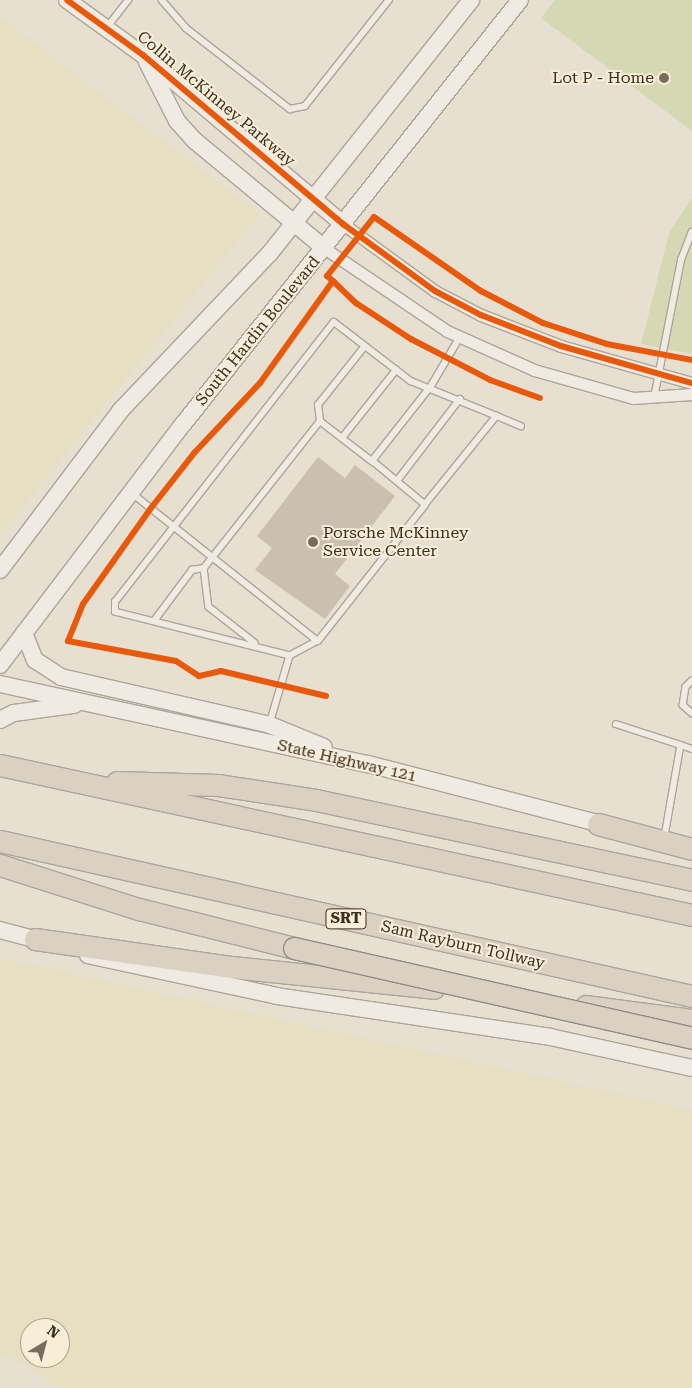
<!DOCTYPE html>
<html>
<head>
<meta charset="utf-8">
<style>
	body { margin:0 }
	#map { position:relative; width:692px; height:1388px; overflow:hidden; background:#e7e0d1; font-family:"Roboto Serif",serif }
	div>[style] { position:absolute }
	.farmland>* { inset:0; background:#e6dfc2 }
	.green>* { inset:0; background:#d6d7b3 }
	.building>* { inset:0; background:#cbbfb2 }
	.roads { filter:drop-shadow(1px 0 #ada599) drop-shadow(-1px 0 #ada599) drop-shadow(0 1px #ada599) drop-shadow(0 -1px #ada599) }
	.lane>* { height:5.5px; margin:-2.75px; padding:0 2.75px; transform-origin:2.75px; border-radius:2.75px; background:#efebe3 }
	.street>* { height:11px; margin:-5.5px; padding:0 5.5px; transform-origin:5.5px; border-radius:5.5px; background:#efebe3 }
	.secondary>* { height:16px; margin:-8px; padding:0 8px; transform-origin:8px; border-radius:8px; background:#efebe3 }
	.highway>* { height:21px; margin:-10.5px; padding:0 10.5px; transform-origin:10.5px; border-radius:10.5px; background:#dad1c2 }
	.bridges { filter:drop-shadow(1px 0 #928b80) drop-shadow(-1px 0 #928b80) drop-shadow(0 1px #928b80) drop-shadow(0 -1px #928b80) }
	.highway-bridge>* { height:21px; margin:-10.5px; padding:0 10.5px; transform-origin:10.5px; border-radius:10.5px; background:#dad1c2 }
	.cycleway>* { height:6px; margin:-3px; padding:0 3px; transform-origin:3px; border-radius:3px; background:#e8590c }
	.dots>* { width:14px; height:14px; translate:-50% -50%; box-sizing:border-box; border:2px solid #f7eed8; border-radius:50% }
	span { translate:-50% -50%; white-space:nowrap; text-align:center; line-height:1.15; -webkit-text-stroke:4px #f7eed8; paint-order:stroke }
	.shield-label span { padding:1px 4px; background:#f7eed8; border:1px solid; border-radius:4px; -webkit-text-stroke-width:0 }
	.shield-label { font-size:15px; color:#3d2e20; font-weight:700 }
	.poi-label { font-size:16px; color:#3d2e20 }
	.right { translate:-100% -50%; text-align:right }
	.left { translate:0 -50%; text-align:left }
	.street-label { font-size:16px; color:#3d2e20 }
	.north { position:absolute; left:20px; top:1318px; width:50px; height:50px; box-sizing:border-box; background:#f7eed8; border:1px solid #ada18e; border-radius:50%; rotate:37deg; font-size:14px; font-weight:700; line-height:20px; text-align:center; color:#3d2e20 }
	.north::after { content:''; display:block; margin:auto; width:18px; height:22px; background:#786c5e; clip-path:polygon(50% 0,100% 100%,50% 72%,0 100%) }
</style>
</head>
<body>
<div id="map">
	<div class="farmland">
		<i style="clip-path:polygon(0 16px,260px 214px,0 535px)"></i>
		<i style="clip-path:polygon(evenodd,0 958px,692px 1110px,692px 1388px,58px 1388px,27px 1365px,0 1354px,0 958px,30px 1328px,60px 1328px,60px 1358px,30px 1358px,30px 1328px)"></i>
	</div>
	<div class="green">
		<i style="clip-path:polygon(555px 0,692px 0,692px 131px,541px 18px)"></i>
		<i style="clip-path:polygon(692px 198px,692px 354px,641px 344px,669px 233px)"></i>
	</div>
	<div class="building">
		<i style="clip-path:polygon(318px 457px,345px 478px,355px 465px,395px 496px,335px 574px,350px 586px,325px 619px,255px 570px,272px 548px,257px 536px)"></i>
	</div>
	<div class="roads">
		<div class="lane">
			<i style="left:162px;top:0;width:37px;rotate:49deg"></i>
			<i style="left:186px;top:28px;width:132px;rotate:37.9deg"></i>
			<i style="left:290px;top:109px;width:15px;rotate:-11deg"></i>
			<i style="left:305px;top:106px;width:135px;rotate:-51.6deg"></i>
			<i style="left:108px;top:26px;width:33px;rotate:-52deg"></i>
			<i style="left:654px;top:398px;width:141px;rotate:-78.9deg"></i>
			<i style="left:681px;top:260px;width:30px;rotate:-69deg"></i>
			<i style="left:497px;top:416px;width:26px;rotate:23deg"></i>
			<i style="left:320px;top:421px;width:16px;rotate:-97deg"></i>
			<i style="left:318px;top:405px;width:75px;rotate:-51.5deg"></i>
			<i style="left:342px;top:438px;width:87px;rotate:-51.5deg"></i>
			<i style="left:397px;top:481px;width:103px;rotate:-52.5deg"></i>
			<i style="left:133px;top:494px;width:236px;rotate:38.5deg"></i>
			<i style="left:318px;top:641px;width:32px;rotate:152deg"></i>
			<i style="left:290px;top:656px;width:71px;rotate:106.4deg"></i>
			<i style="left:204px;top:568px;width:39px;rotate:83deg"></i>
			<i style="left:209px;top:607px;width:58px;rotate:38deg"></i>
			<i style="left:154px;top:621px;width:64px;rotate:-53.3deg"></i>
			<i style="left:192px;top:570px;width:12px;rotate:-9deg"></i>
			<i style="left:204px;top:568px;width:187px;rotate:-51.7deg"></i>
			<i style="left:320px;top:421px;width:66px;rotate:37.6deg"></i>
			<i style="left:372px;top:461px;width:95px;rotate:-51.8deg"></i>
			<i style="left:431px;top:386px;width:57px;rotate:-59.4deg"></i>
			<i style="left:318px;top:641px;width:173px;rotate:-51.8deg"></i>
			<i style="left:290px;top:656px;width:180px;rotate:-165.9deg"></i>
			<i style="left:115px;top:612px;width:10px;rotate:-90deg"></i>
			<i style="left:115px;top:602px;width:355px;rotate:-52deg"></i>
			<i style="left:334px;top:322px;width:97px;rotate:37.5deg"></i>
			<i style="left:411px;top:381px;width:93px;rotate:22.1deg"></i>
			<i style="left:497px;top:416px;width:114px;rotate:129deg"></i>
			<i style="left:425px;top:505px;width:69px;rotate:-140.3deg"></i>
			<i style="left:692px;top:681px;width:8px;rotate:135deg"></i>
			<i style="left:686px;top:687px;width:18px;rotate:99deg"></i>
			<i style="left:683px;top:705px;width:12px;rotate:42deg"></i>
			<i style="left:616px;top:724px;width:68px;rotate:17.9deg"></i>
			<i style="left:681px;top:745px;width:93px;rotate:99.9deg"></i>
			<i style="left:681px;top:745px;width:12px;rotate:20deg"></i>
		</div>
		<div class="street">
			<i style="left:343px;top:224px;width:114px;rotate:36.1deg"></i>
			<i style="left:435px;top:291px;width:52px;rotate:27.6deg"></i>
			<i style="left:481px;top:315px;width:86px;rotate:21.2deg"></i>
			<i style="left:561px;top:346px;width:136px;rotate:15.8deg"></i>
			<i style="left:324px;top:248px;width:148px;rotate:34deg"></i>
			<i style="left:447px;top:331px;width:95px;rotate:24.1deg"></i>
			<i style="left:534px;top:370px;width:103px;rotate:15.8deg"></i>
			<i style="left:633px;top:398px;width:59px;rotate:-3.9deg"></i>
		</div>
		<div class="secondary">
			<i style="left:67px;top:0;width:94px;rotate:35.9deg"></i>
			<i style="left:143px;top:55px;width:262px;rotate:40.2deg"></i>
			<i style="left:147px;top:62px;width:66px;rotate:63deg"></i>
			<i style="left:177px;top:121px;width:25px;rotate:48deg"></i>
			<i style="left:194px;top:140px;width:169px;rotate:39.7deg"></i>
			<i style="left:0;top:570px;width:201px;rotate:-52.9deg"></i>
			<i style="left:121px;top:410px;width:216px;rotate:-46.5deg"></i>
			<i style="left:270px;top:253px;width:323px;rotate:-51.5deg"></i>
			<i style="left:24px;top:633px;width:29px;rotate:68deg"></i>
			<i style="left:35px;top:660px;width:31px;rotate:33deg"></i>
			<i style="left:61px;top:677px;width:214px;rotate:12.9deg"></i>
			<i style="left:270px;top:725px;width:58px;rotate:22.2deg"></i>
			<i style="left:0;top:665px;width:304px;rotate:-52.8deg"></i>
			<i style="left:184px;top:423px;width:540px;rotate:-51.54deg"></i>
			<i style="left:0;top:684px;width:377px;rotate:12.3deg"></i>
			<i style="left:368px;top:764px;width:249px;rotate:14.4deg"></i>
			<i style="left:0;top:720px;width:16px;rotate:-27deg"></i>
			<i style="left:14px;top:713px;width:61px;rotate:-7.6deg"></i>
			<i style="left:0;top:930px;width:47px;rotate:14.9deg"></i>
			<i style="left:88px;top:955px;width:193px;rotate:12.2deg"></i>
			<i style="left:277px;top:996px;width:276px;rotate:8.5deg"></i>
			<i style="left:550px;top:1037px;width:145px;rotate:12.3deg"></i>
		</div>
		<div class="highway">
			<i style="left:0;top:765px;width:708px;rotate:12.23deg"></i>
			<i style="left:117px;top:782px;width:101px;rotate:1.7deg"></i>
			<i style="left:218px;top:785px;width:99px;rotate:8.7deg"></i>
			<i style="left:316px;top:800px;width:384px;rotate:12deg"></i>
			<i style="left:598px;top:824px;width:97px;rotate:14.9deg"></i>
			<i style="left:0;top:841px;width:709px;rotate:12.63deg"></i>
			<i style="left:0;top:865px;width:146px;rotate:17.6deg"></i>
			<i style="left:139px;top:909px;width:160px;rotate:14.1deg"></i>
			<i style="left:35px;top:939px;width:199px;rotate:8.1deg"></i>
			<i style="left:232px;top:967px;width:203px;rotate:5.9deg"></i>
			<i style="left:586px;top:1006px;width:107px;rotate:7.5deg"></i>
		</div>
	</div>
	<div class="bridges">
		<div class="highway-bridge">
			<i style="left:294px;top:948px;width:408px;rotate:12.7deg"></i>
		</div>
	</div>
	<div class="cycleway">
		<i style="left:67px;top:0;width:94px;rotate:35.9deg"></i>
		<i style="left:143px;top:55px;width:262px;rotate:40.2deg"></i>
		<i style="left:343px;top:224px;width:114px;rotate:36.1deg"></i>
		<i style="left:435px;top:291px;width:52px;rotate:27.6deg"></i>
		<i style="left:481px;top:315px;width:86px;rotate:21.2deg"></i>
		<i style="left:561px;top:346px;width:136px;rotate:15.8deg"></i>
		<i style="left:333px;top:281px;width:32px;rotate:44deg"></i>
		<i style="left:356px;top:303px;width:66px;rotate:33.2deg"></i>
		<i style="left:411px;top:339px;width:89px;rotate:27.4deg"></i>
		<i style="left:490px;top:380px;width:53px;rotate:19.8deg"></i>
		<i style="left:326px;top:696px;width:108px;rotate:-166.6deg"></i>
		<i style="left:221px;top:671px;width:23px;rotate:167deg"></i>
		<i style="left:199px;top:676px;width:27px;rotate:-147deg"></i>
		<i style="left:176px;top:661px;width:110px;rotate:-169.5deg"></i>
		<i style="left:68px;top:641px;width:40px;rotate:-68deg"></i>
		<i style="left:83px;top:604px;width:118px;rotate:-54.7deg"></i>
		<i style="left:151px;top:508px;width:71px;rotate:-51.8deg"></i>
		<i style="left:195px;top:452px;width:95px;rotate:-46.7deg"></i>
		<i style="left:260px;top:383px;width:125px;rotate:-54.4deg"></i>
		<i style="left:333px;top:281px;width:8px;rotate:-140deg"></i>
		<i style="left:327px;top:276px;width:75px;rotate:-51.5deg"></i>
		<i style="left:374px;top:217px;width:130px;rotate:34.7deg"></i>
		<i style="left:481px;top:291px;width:70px;rotate:27.3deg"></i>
		<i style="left:543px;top:323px;width:67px;rotate:18.2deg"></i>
		<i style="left:607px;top:344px;width:86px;rotate:10.7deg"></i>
	</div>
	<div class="dots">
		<i style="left:664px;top:78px;background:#786c5e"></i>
		<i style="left:313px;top:542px;background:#786c5e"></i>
	</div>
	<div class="shield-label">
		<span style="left:346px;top:919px">SRT</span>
	</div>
	<div class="poi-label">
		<span class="right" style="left:654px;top:78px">Lot P - Home</span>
		<span class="left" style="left:323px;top:542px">Porsche McKinney<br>Service Center</span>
	</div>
	<div class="street-label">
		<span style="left:216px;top:99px;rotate:40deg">Collin McKinney Parkway</span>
		<span style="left:258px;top:331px;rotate:-51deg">South Hardin Boulevard</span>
		<span style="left:347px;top:761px;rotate:13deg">State Highway 121</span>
		<span style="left:463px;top:945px;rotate:13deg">Sam Rayburn Tollway</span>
	</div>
	<div class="north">N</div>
</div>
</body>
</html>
